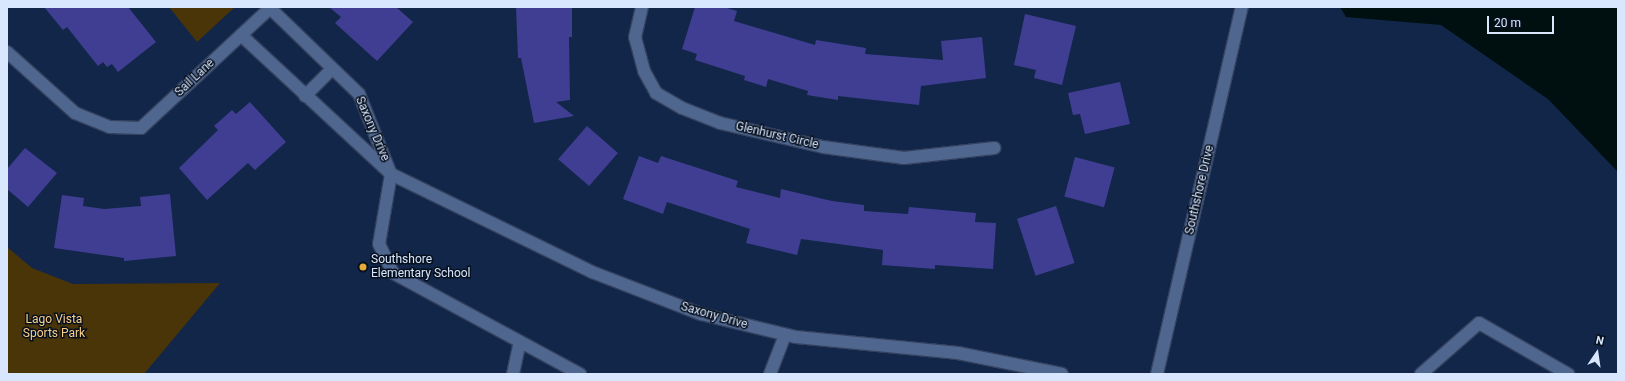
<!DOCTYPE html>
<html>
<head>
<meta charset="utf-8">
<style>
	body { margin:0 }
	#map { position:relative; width:1625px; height:381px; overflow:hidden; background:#112648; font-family:Roboto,sans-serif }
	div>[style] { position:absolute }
	.green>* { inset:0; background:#4a3508 }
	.water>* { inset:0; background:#000f10 }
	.building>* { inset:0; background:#403e93; transform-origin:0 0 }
	.roads { filter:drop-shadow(1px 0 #34415f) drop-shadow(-1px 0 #34415f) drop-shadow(0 1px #34415f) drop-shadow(0 -1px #34415f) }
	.minor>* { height:12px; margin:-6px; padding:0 6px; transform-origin:6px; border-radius:6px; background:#4f678f }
	.dots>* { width:11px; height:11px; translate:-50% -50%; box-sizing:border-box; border:2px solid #07101f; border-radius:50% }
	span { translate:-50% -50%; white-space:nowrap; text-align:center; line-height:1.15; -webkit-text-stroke:3px #07101f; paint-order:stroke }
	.street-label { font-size:12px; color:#d8e7fe }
	.poi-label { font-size:12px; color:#d8e7fe }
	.left { translate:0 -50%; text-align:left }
	.park-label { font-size:12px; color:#f9cf89 }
	.frame { position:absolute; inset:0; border:8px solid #d8e7fe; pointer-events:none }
	.north { position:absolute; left:1577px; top:333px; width:40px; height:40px; -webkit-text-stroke:3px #07101f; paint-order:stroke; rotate:13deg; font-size:11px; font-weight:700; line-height:16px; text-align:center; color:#d8e7fe }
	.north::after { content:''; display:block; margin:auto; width:14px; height:18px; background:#d8e7fe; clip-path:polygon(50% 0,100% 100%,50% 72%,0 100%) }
	.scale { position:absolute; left:1487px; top:16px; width:67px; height:18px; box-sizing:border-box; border:2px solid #d8e7fe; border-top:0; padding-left:5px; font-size:12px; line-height:14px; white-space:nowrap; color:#d8e7fe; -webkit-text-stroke:3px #07101f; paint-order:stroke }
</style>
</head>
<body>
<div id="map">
	<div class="green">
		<i style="clip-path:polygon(169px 7px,235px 7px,197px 42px)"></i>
		<i style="clip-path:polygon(7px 247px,32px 268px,73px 284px,220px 283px,144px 374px,7px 374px)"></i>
	</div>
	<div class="water">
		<i style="clip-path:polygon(1340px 7px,1618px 7px,1618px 172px,1548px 99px,1441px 25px,1346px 17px)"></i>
	</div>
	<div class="building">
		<i style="clip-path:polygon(44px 7px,128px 7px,156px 42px,118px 72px,112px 64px,107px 67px,103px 62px,98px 66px,67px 27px,63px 30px)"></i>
		<i style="clip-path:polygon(329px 7px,396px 7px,413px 22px,377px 61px,335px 23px,341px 17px)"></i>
		<i style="clip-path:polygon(516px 7px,572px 7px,572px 37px,569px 37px,570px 100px,556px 102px,574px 116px,534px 123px,521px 58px,518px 58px)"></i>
		<i style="clip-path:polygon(695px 7px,724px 7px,737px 11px,734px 21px,815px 45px,816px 40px,866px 48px,865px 54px,943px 60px,941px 41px,982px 37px,986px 78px,921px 86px,919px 105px,838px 96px,838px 100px,807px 95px,808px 91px,768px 79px,766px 87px,744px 80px,745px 76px,695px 60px,697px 54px,682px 49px)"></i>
		<i style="clip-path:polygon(1025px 14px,1076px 26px,1062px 85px,1034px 78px,1036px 70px,1014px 65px)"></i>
		<i style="clip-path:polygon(1120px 82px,1130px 124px,1085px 134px,1080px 114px,1073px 115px,1068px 93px)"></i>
		<i style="clip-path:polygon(250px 102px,286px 142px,255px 170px,248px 163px,207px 200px,179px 168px,218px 130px,214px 126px,232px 110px,236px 114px)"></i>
		<i style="left:587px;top:126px;width:41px;height:44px;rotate:41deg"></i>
		<i style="clip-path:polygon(25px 148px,57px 173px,28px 207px,7px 189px,7px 169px)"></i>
		<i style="clip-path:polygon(639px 156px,658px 163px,661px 156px,738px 181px,736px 187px,780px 198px,781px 189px,832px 201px,864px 205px,864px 211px,908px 214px,909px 207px,976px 213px,975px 222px,996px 223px,993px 269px,935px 265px,935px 269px,882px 265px,883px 250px,801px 239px,797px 255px,746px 243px,750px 229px,667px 202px,663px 214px,623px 199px)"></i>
		<i style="left:1075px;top:157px;width:41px;height:41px;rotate:15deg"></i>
		<i style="clip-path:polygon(170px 194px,176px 256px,124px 261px,124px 258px,54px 248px,62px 195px,84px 198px,83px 206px,104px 209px,141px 206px,140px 197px)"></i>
		<i style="left:1056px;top:206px;width:60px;height:41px;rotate:72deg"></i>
	</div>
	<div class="roads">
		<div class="minor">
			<i style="left:642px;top:7px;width:31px;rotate:103deg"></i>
			<i style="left:635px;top:37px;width:35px;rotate:75deg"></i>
			<i style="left:644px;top:71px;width:25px;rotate:61deg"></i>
			<i style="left:656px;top:93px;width:30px;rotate:30deg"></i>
			<i style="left:682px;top:108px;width:41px;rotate:21.5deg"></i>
			<i style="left:720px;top:123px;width:106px;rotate:13.1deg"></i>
			<i style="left:823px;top:147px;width:82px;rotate:7.7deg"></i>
			<i style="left:904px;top:158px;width:91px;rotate:-6.3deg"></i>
			<i style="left:270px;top:8px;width:124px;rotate:44deg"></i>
			<i style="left:359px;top:94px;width:84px;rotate:68.3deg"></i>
			<i style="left:241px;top:35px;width:205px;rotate:42.8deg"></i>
			<i style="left:391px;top:174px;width:224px;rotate:26deg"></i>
			<i style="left:592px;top:272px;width:117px;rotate:21.1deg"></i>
			<i style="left:701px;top:314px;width:98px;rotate:13.6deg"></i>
			<i style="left:796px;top:337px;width:163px;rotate:5.6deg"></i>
			<i style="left:958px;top:353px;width:106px;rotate:11.4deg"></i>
			<i style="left:7px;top:52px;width:91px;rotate:41.9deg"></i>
			<i style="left:75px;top:113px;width:38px;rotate:22deg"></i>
			<i style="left:110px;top:127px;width:31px;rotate:2deg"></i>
			<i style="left:141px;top:128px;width:178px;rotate:-42.9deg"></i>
			<i style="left:305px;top:96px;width:38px;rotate:-45deg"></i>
			<i style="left:391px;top:174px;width:71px;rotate:99.7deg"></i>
			<i style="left:379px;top:244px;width:32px;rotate:64deg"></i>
			<i style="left:393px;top:273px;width:213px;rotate:28.4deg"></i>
			<i style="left:513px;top:374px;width:33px;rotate:-78deg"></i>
			<i style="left:770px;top:374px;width:42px;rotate:-69deg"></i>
			<i style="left:1157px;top:374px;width:377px;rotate:-77deg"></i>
			<i style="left:1421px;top:374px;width:77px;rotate:-41.3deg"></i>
			<i style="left:1479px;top:323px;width:103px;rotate:29.8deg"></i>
		</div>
	</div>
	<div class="dots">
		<i style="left:363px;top:267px;background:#e7ac37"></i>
	</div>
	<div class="street-label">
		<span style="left:195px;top:78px;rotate:-43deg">Sail Lane</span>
		<span style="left:372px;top:129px;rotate:67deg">Saxony Drive</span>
		<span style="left:777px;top:136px;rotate:13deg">Glenhurst Circle</span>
		<span style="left:1200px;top:190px;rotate:-77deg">Southshore Drive</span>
		<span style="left:714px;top:316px;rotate:16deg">Saxony Drive</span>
	</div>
	<div class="poi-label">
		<span class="left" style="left:371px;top:267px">Southshore<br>Elementary School</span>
	</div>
	<div class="park-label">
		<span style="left:54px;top:327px">Lago Vista<br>Sports Park</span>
	</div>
	<div class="frame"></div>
	<div class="north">N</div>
	<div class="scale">20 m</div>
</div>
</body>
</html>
